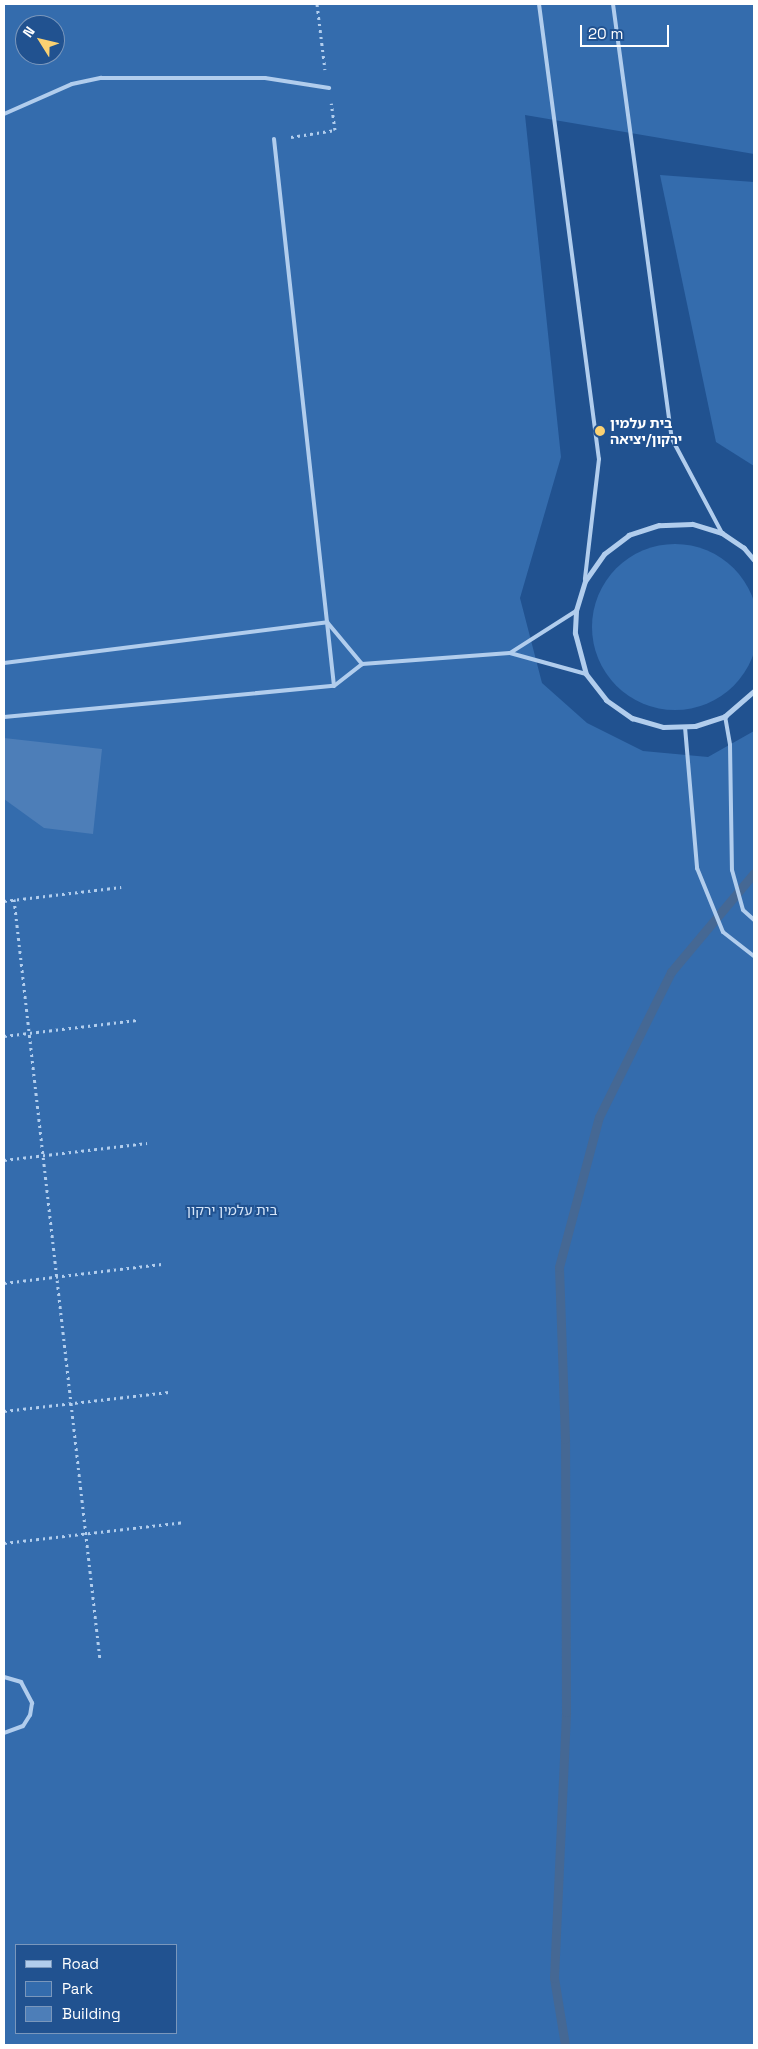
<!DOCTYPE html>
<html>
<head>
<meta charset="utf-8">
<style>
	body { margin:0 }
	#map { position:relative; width:758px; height:2049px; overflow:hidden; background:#215290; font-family:"Space Grotesk","Noto Sans Hebrew",sans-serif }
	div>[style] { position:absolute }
	.green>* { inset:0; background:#346cad }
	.round { border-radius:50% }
	.stream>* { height:9px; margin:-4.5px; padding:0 4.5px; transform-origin:4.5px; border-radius:4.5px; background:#456894 }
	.building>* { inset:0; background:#4d7eb8 }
	.path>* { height:3px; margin-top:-1.5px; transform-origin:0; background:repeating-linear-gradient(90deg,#b1cded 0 2.5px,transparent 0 6.5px) }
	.service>* { height:4px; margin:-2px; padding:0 2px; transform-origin:2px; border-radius:2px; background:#b1cded }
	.minor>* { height:5px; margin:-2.5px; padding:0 2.5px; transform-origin:2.5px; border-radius:2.5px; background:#b1cded }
	.dots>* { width:14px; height:14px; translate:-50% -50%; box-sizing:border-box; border:2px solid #215290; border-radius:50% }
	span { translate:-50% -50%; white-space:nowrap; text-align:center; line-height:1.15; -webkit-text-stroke:4px #215290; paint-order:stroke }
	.poi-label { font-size:14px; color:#fff; font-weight:700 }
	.left { translate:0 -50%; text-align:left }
	.park-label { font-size:14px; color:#d6e6f9 }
	.frame { position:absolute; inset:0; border:5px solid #fff; pointer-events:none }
	.legend { position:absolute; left:15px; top:1944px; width:162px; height:90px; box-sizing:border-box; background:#215290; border:1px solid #7a97bc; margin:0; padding:6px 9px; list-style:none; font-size:15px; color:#fff }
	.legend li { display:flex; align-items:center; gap:10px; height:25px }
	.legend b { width:25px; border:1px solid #7a97bc }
	.north { position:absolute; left:15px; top:15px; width:50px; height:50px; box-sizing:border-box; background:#215290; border:1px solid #7a97bc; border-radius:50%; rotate:306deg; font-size:14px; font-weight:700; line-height:20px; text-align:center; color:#fff }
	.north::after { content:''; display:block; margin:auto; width:18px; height:22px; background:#fad172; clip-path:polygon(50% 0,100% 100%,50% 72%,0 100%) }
	.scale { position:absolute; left:580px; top:25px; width:89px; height:22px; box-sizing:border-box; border:2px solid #fff; border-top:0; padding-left:6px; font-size:15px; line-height:18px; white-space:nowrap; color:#fff; -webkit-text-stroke:4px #215290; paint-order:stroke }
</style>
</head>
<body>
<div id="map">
	<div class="green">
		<i style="clip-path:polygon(evenodd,4px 4px,754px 4px,754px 154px,525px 115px,561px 457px,520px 598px,542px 683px,587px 723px,643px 751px,708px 757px,754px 731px,754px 2045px,4px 2045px,4px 4px,25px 25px,55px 25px,55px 55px,25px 55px,25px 25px,4px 4px,16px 1945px,176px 1945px,176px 2033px,16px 2033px,16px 1945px)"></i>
		<i style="clip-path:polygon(660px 175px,754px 182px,754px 466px,716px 442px)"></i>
		<i class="round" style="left:592px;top:544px;width:166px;height:166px"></i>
	</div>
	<div class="stream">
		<i style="left:565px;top:2045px;width:68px;rotate:-99.3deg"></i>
		<i style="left:554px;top:1978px;width:266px;rotate:-87.4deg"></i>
		<i style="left:566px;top:1712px;width:273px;rotate:-90.2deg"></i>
		<i style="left:565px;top:1439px;width:172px;rotate:-92deg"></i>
		<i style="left:559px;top:1267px;width:155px;rotate:-75.1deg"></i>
		<i style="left:599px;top:1117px;width:162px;rotate:-63.6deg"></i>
		<i style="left:671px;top:972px;width:129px;rotate:-50deg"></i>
	</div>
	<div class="building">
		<i style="clip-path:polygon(4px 738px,102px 749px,93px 834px,44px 828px,4px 799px)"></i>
	</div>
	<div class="path">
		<i style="left:317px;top:4px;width:66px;rotate:83.1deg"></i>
		<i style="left:291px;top:137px;width:45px;rotate:-9deg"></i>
		<i style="left:335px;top:130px;width:27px;rotate:-98deg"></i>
		<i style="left:14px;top:899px;width:766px;rotate:83.55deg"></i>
		<i style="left:4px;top:901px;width:118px;rotate:-6.8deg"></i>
		<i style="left:4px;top:1036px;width:134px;rotate:-6.9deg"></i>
		<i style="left:4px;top:1160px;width:144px;rotate:-6.8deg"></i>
		<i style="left:4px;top:1283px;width:159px;rotate:-6.9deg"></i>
		<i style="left:4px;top:1411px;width:166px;rotate:-6.6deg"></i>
		<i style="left:4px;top:1543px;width:182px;rotate:-6.6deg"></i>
	</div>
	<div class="service">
		<i style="left:539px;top:4px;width:459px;rotate:82.5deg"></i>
		<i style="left:599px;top:459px;width:121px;rotate:96.7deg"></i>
		<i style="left:613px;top:4px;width:439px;rotate:82.3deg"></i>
		<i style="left:672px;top:439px;width:106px;rotate:62deg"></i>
		<i style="left:4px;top:114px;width:74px;rotate:-23.8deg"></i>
		<i style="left:72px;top:84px;width:30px;rotate:-12deg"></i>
		<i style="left:101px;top:78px;width:164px"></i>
		<i style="left:265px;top:78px;width:65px;rotate:8.9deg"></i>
		<i style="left:274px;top:139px;width:550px;rotate:83.74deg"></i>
		<i style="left:576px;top:611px;width:78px;rotate:147.5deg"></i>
		<i style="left:510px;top:653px;width:79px;rotate:15.4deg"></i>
		<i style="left:4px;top:663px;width:326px;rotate:-7.2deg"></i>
		<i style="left:327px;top:622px;width:55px;rotate:50.2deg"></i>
		<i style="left:725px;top:716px;width:29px;rotate:80deg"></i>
		<i style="left:730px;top:745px;width:125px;rotate:89.1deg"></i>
		<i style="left:732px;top:870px;width:41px;rotate:74.6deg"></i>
		<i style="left:743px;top:910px;width:15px;rotate:42deg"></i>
		<i style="left:4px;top:717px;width:331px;rotate:-5.4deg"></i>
		<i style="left:334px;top:686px;width:36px;rotate:-38deg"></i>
		<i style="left:362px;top:664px;width:148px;rotate:-4.3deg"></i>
		<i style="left:685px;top:727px;width:142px;rotate:85.1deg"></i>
		<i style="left:697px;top:868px;width:69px;rotate:67.9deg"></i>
		<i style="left:723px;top:932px;width:39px;rotate:38deg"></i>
		<i style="left:4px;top:1677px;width:18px;rotate:16deg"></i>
		<i style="left:21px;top:1682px;width:24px;rotate:62deg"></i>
		<i style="left:32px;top:1703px;width:12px;rotate:99deg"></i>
		<i style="left:30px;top:1715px;width:13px;rotate:122deg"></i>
		<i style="left:23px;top:1726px;width:20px;rotate:160deg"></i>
	</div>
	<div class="minor">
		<i style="left:754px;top:560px;width:16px;rotate:-130deg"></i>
		<i style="left:744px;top:548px;width:27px;rotate:-146deg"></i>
		<i style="left:722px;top:533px;width:31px;rotate:-163deg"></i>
		<i style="left:692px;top:524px;width:33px;rotate:178deg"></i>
		<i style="left:659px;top:525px;width:32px;rotate:162deg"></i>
		<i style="left:629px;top:535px;width:31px;rotate:143deg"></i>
		<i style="left:604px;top:554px;width:33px;rotate:125deg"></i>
		<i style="left:585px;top:581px;width:31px;rotate:107deg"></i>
		<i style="left:576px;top:611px;width:22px;rotate:93deg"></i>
		<i style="left:575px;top:633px;width:42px;rotate:75deg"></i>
		<i style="left:586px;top:674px;width:33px;rotate:52deg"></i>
		<i style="left:606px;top:700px;width:32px;rotate:35deg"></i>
		<i style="left:632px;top:718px;width:32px;rotate:16deg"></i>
		<i style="left:663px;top:727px;width:32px;rotate:-2deg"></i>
		<i style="left:695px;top:726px;width:32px;rotate:-18deg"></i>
		<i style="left:725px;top:716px;width:38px;rotate:-41deg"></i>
	</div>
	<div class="dots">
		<i style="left:600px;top:431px;background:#fad172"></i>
	</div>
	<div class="poi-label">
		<span class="left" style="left:610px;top:431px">בית עלמין<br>ירקון/יציאה</span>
	</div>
	<div class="park-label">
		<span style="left:232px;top:1210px">בית עלמין ירקון</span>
	</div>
	<div class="frame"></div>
	<ul class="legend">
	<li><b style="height:6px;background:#b1cded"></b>Road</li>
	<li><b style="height:14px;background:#346cad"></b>Park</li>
	<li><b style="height:14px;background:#4d7eb8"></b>Building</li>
	</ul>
	<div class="north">N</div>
	<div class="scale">20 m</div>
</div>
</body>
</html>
